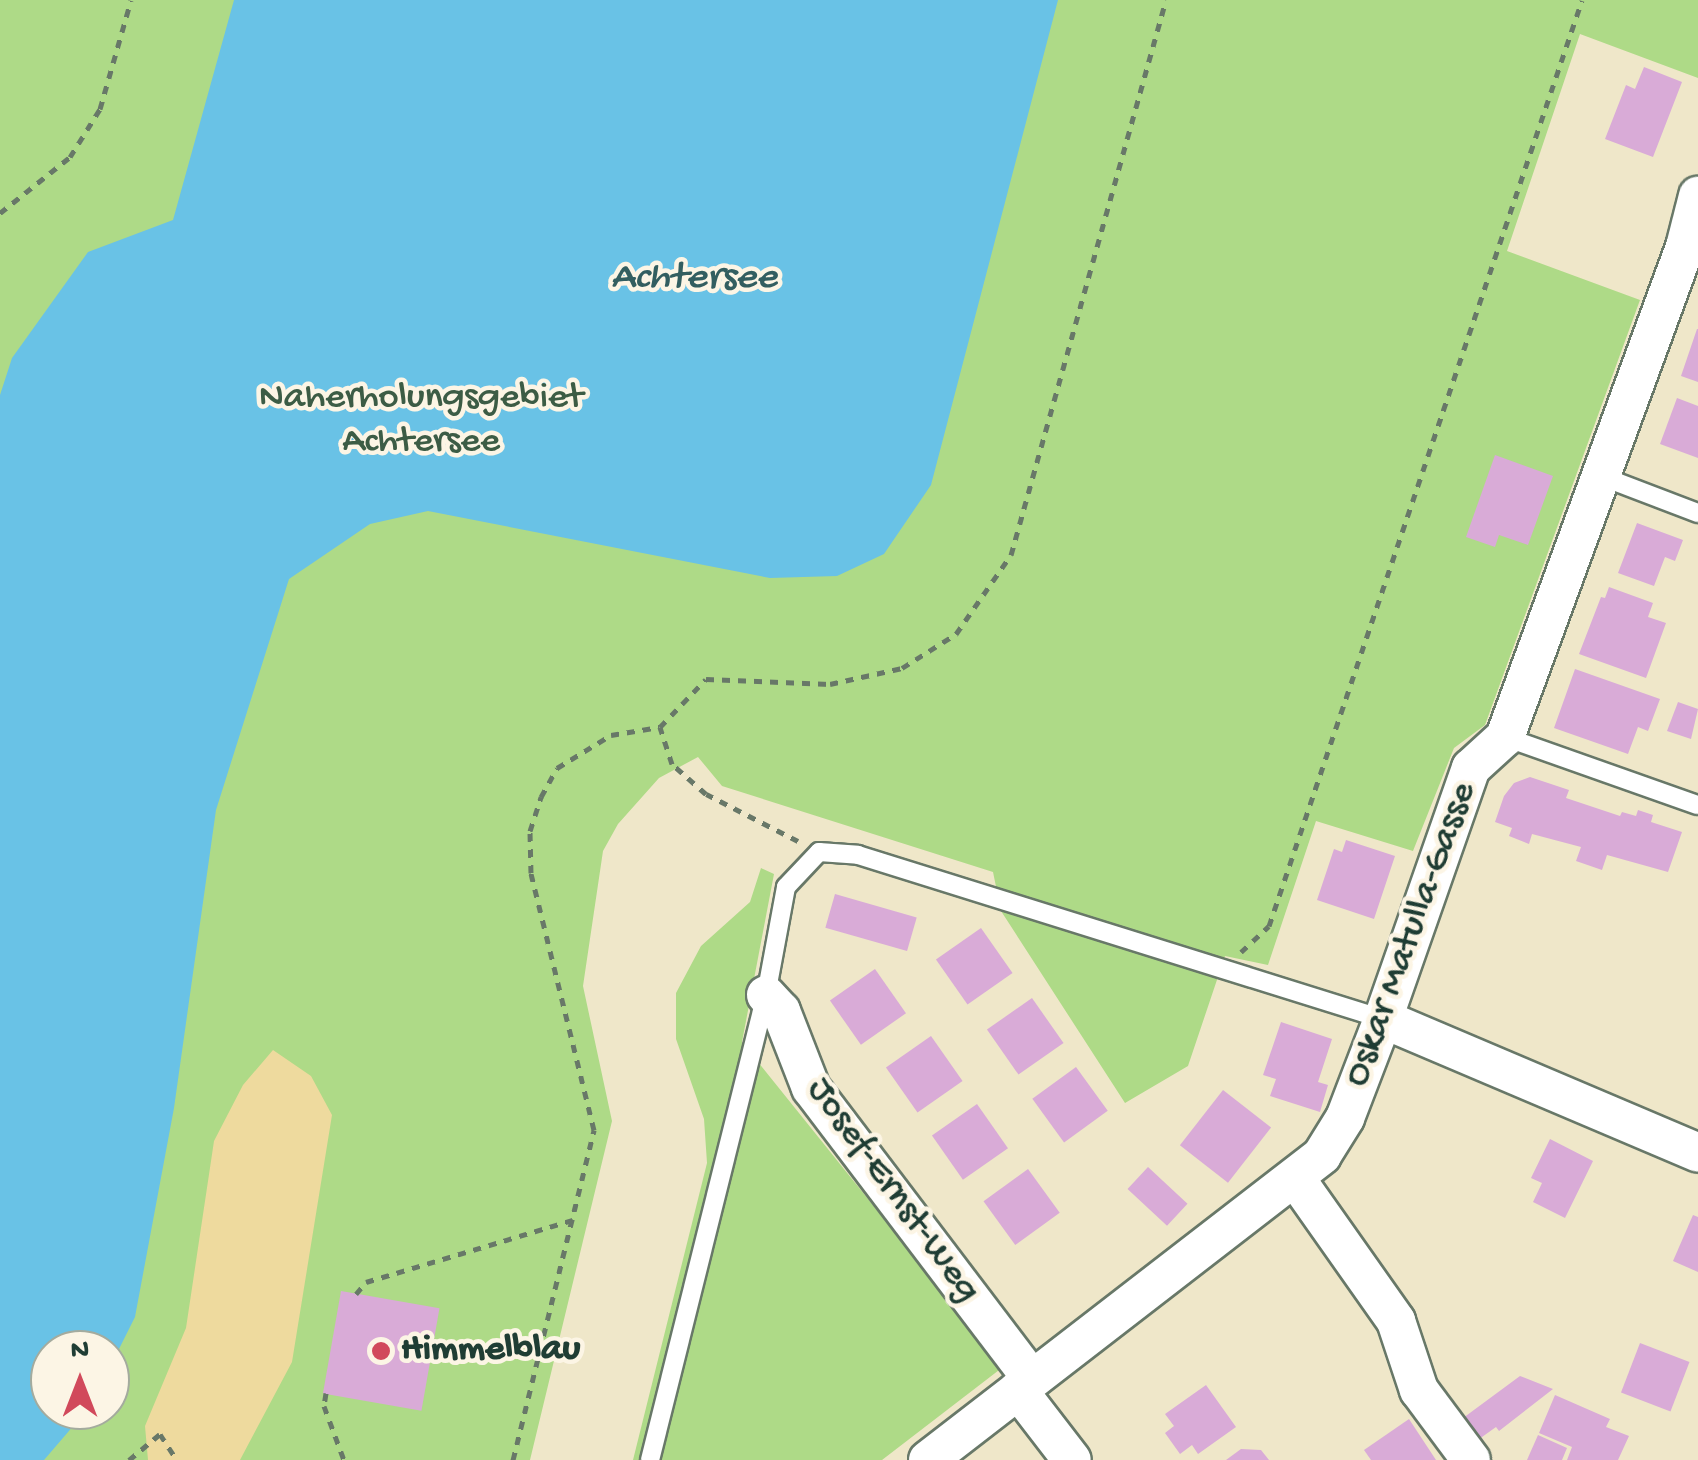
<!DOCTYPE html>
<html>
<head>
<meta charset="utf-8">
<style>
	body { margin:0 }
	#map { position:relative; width:1698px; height:1460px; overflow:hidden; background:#efe7c9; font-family:"Gochi Hand",sans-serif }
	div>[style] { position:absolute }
	.green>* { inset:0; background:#aeda87 }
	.sand>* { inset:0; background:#eeda9e }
	.water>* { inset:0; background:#69c2e6 }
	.building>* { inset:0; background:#d9abd7; transform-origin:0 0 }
	.path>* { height:5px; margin-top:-2.5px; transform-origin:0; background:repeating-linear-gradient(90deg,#687868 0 8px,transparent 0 16px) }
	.roads { filter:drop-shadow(2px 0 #687868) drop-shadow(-2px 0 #687868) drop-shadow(0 2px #687868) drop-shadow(0 -2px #687868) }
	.service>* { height:18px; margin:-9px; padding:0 9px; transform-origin:9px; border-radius:9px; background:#fff }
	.minor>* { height:38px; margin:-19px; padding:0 19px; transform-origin:19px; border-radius:19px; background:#fff }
	.dots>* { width:28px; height:28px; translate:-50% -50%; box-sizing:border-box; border:5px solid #fcf5e5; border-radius:50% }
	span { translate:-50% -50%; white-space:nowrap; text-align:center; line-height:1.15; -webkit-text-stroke:9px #fcf5e5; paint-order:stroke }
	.park-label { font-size:38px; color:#3c5c45 }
	.street-label { font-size:38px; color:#1f3d34 }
	.poi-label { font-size:38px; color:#1f3d34; font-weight:700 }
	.left { translate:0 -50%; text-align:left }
	.water-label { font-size:40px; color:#325e60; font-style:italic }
	.north { position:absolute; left:30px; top:1330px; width:100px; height:100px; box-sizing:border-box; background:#fcf5e5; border:2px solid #a4ab9e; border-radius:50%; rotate:0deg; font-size:28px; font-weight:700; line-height:40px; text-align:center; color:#1f3d34 }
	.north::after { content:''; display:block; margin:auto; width:35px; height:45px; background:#d1495b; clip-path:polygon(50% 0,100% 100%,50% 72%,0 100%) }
</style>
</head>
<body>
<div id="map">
	<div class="green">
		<i style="clip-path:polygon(evenodd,0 0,1698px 0,1698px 78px,1580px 34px,1507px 251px,1640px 300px,1485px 725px,1454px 748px,1413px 851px,1316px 821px,1268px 965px,1225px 956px,1188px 1066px,1125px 1103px,1001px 911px,993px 872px,722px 786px,698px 757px,659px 778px,618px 824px,603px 851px,583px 986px,612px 1121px,530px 1460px,0 1460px,0 0,50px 1350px,110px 1350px,110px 1410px,50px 1410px,50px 1350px)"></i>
		<i style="clip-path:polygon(761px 868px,774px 874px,742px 1042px,1003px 1367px,882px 1460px,633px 1460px,707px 1163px,704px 1119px,676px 1039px,676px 993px,701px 946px,750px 902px)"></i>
	</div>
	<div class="sand">
		<i style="clip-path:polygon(273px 1050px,311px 1076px,332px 1115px,292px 1362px,240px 1460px,148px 1460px,145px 1426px,186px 1328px,214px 1141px,243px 1085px)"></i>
	</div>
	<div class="water">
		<i style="clip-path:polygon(234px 0,1058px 0,931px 485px,884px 554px,837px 576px,770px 578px,428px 511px,370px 524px,289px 579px,216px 810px,174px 1108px,135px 1317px,110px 1367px,110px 1350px,50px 1350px,50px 1410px,87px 1410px,44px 1460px,0 1460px,0 395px,12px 358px,88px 252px,173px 220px)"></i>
	</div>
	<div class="building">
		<i style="clip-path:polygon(1644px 67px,1682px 82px,1653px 157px,1605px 139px,1626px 85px,1635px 89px)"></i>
		<i style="clip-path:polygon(1697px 329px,1698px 329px,1698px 382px,1681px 376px)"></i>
		<i style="clip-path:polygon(1677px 398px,1698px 406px,1698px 458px,1660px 444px)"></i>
		<i style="clip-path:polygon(1495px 455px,1553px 476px,1528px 545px,1499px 535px,1495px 547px,1466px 537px)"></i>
		<i style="clip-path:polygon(1637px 523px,1683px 540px,1675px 561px,1665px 557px,1654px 586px,1618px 573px)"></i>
		<i style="clip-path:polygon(1609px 587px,1653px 603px,1648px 617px,1666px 623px,1646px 678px,1579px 654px,1601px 597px,1605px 598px)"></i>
		<i style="clip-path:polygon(1575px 669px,1660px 699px,1648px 731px,1638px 727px,1628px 754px,1554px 728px)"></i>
		<i style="clip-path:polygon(1678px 702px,1698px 709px,1691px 739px,1667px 731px)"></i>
		<i style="clip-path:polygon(1530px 777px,1569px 790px,1566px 798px,1620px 816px,1622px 812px,1636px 816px,1638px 810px,1653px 815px,1651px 822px,1682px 832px,1668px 872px,1607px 855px,1602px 870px,1576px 861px,1581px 847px,1532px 834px,1529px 844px,1509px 836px,1512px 828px,1495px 822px,1504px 796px,1514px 783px)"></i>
		<i style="clip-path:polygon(1346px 840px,1395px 856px,1374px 919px,1317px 900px,1334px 849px,1342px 852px)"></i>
		<i style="left:835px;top:894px;width:85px;height:35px;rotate:16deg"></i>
		<i style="left:981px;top:928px;width:55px;height:55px;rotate:55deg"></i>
		<i style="left:875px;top:969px;width:54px;height:55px;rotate:55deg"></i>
		<i style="left:1032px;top:998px;width:55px;height:55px;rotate:55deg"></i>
		<i style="clip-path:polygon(1281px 1022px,1332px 1039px,1318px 1082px,1328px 1085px,1320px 1112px,1270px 1096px,1276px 1079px,1263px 1075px)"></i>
		<i style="left:931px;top:1036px;width:55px;height:55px;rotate:55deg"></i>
		<i style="left:1076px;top:1067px;width:54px;height:54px;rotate:54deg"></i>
		<i style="left:1223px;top:1090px;width:61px;height:70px;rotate:38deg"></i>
		<i style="left:977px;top:1104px;width:54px;height:55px;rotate:55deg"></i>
		<i style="clip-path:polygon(1550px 1139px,1593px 1161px,1565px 1218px,1533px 1202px,1542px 1183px,1531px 1178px)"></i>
		<i style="left:1148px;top:1167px;width:54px;height:30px;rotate:43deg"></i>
		<i style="left:1028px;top:1169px;width:54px;height:55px;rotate:54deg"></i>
		<i style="clip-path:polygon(1693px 1215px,1698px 1217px,1698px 1272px,1673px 1261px)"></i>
		<i style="left:341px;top:1291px;width:100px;height:104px;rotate:10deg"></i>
		<i style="left:1640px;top:1343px;width:53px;height:53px;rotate:21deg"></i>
		<i style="clip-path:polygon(1520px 1376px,1553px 1389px,1499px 1431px,1496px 1427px,1475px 1442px,1459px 1421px)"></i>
		<i style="clip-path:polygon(1206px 1385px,1236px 1427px,1198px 1454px,1192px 1445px,1180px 1454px,1165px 1433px,1174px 1426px,1165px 1414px)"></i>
		<i style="clip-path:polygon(1555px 1395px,1610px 1419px,1606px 1427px,1629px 1436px,1618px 1460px,1567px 1460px,1572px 1447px,1539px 1433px)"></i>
		<i style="clip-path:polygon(1409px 1419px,1436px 1460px,1371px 1460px,1364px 1450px)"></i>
		<i style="clip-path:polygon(1538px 1435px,1567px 1448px,1562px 1460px,1527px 1460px)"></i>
		<i style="clip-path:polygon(1241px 1449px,1261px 1450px,1269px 1460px,1226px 1460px)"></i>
	</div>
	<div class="path">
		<i style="left:0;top:213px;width:90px;rotate:-38.7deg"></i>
		<i style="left:70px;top:157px;width:57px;rotate:-58deg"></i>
		<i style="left:100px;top:109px;width:113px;rotate:-74.1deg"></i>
		<i style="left:798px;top:841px;width:103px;rotate:-152.9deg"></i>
		<i style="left:706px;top:794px;width:45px;rotate:-138.6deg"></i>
		<i style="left:672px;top:764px;width:39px;rotate:-108deg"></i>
		<i style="left:660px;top:727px;width:66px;rotate:-46.2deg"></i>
		<i style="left:706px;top:679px;width:124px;rotate:2.3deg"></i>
		<i style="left:830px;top:684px;width:74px;rotate:-12.5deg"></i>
		<i style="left:902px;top:668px;width:64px;rotate:-32.2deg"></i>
		<i style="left:956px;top:634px;width:96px;rotate:-55.2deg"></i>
		<i style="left:1011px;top:555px;width:576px;rotate:-74.4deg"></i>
		<i style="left:1241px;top:952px;width:38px;rotate:-43deg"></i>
		<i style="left:1269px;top:926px;width:977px;rotate:-71.32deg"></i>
		<i style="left:356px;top:1294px;width:16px;rotate:-50deg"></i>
		<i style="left:366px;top:1282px;width:216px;rotate:-16.7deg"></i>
		<i style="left:326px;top:1393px;width:13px;rotate:99deg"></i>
		<i style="left:324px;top:1406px;width:58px;rotate:69.7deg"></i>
		<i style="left:129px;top:1460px;width:40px;rotate:-40deg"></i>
		<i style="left:160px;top:1434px;width:31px;rotate:57deg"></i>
		<i style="left:513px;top:1460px;width:340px;rotate:-76.2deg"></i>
		<i style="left:594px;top:1130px;width:265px;rotate:-103.8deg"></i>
		<i style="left:531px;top:873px;width:42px;rotate:-91.4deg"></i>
		<i style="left:530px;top:831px;width:36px;rotate:-72deg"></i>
		<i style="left:541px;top:797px;width:33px;rotate:-61deg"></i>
		<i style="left:557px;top:768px;width:63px;rotate:-31.4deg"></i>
		<i style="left:611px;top:735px;width:49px;rotate:-9.5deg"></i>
	</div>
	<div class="roads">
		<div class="service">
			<i style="left:1601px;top:476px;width:104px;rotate:20.9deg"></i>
			<i style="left:1505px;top:737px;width:204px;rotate:19.5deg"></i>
			<i style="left:650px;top:1460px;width:479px;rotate:-76deg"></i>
			<i style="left:766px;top:995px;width:110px;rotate:-79.5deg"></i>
			<i style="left:786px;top:887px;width:48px;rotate:-46.7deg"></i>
			<i style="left:819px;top:852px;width:39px;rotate:4deg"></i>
			<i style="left:858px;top:855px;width:550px;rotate:17.35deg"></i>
		</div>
		<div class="minor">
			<i style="left:766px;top:995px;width:22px;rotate:47deg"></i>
			<i style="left:781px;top:1011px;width:83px;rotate:68.7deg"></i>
			<i style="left:811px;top:1088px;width:365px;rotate:52.8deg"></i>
			<i style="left:1383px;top:1019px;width:342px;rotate:23deg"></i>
			<i style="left:1296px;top:1179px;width:174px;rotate:54.8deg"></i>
			<i style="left:1396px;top:1321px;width:73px;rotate:71.6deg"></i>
			<i style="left:1419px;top:1390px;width:87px;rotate:53.4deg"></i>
			<i style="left:1018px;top:1390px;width:88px;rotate:52.4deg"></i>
			<i style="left:928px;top:1460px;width:498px;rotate:-37.7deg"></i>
			<i style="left:1322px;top:1155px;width:44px;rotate:-58.1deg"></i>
			<i style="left:1345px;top:1118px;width:106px;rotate:-69deg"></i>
			<i style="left:1383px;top:1019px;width:266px;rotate:-70.7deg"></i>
			<i style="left:1471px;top:768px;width:46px;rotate:-42.4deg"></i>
			<i style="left:1505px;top:737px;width:522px;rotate:-69.83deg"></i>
			<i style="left:1685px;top:247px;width:53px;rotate:-75.7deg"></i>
		</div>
	</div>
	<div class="dots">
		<i style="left:381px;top:1351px;background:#d1495b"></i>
	</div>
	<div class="park-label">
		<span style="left:421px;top:421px">Naherholungsgebiet<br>Achtersee</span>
	</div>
	<div class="street-label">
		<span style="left:1412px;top:935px;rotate:-70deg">Oskar Matulla-Gasse</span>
		<span style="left:892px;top:1191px;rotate:54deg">Josef-Ernst-Weg</span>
	</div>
	<div class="poi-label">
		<span class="left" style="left:401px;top:1351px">Himmelblau</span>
	</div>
	<div class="water-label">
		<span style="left:694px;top:279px">Achtersee</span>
	</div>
	<div class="north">N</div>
</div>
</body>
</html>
